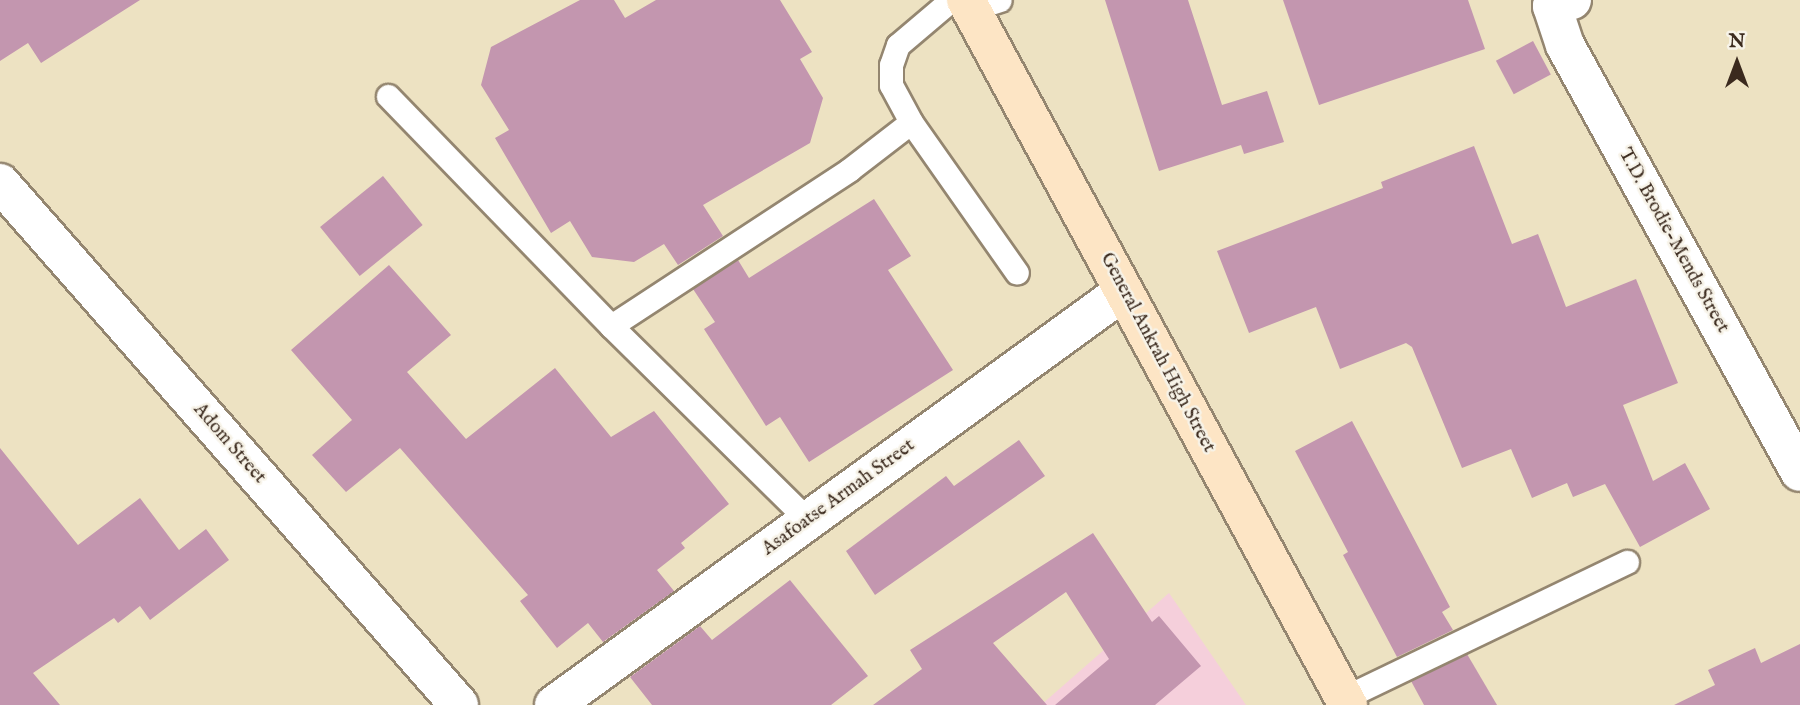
<!DOCTYPE html>
<html>
<head>
<meta charset="utf-8">
<style>
	body { margin:0 }
	#map { position:relative; width:1800px; height:705px; overflow:hidden; background:#ede2c2; font-family:"IM FELL English",serif }
	div>[style] { position:absolute }
	.built>* { inset:0; background:#f5cfdb }
	.building>* { inset:0; background:#c396af; transform-origin:0 0 }
	.roads { filter:drop-shadow(2px 0 #948670) drop-shadow(-2px 0 #948670) drop-shadow(0 2px #948670) drop-shadow(0 -2px #948670) }
	.service>* { height:23px; margin:-11.5px; padding:0 11.5px; transform-origin:11.5px; border-radius:11.5px; background:#fff }
	.minor>* { height:38px; margin:-19px; padding:0 19px; transform-origin:19px; border-radius:19px; background:#fff }
	.secondary>* { height:38px; margin:-19px; padding:0 19px; transform-origin:19px; border-radius:19px; background:#fde5c5 }
	span { translate:-50% -50%; white-space:nowrap; text-align:center; line-height:1.15; -webkit-text-stroke:5px #f7f3e8; paint-order:stroke }
	.street-label { font-size:19px; color:#3b2a1e }
	.north { position:absolute; left:1702px; top:28px; width:70px; height:70px; -webkit-text-stroke:5px #f7f3e8; paint-order:stroke; rotate:0deg; font-size:19px; font-weight:700; line-height:28px; text-align:center; color:#3b2a1e }
	.north::after { content:''; display:block; margin:auto; width:24px; height:32px; background:#3b2a1e; clip-path:polygon(50% 0,100% 100%,50% 72%,0 100%) }
</style>
</head>
<body>
<div id="map">
	<div class="built">
		<i style="clip-path:polygon(1169px 593px,1246px 705px,1041px 705px)"></i>
	</div>
	<div class="building">
		<i style="clip-path:polygon(0 0,140px 0,41px 63px,28px 43px,0 61px)"></i>
		<i style="clip-path:polygon(580px 0,614px 0,625px 18px,656px 0,780px 0,812px 52px,800px 59px,823px 98px,810px 143px,703px 205px,723px 236px,678px 265px,664px 244px,634px 262px,592px 257px,570px 221px,551px 233px,495px 138px,509px 130px,481px 85px,491px 47px)"></i>
		<i style="clip-path:polygon(1105px 0,1188px 0,1222px 105px,1267px 91px,1284px 142px,1244px 154px,1241px 145px,1159px 171px)"></i>
		<i style="clip-path:polygon(1283px 0,1468px 0,1485px 49px,1319px 105px)"></i>
		<i style="left:1533px;top:41px;width:38px;height:42px;rotate:62deg"></i>
		<i style="clip-path:polygon(1474px 146px,1512px 244px,1538px 234px,1566px 307px,1636px 279px,1678px 383px,1623px 405px,1653px 481px,1685px 463px,1710px 509px,1640px 547px,1605px 484px,1573px 497px,1567px 483px,1532px 498px,1511px 449px,1462px 468px,1412px 347px,1406px 343px,1340px 369px,1316px 307px,1249px 333px,1217px 251px,1383px 188px,1381px 182px)"></i>
		<i style="left:383px;top:176px;width:63px;height:81px;rotate:51deg"></i>
		<i style="clip-path:polygon(874px 199px,911px 256px,888px 270px,953px 370px,809px 462px,780px 417px,766px 426px,704px 329px,715px 322px,693px 289px,738px 260px,749px 278px)"></i>
		<i style="clip-path:polygon(389px 265px,451px 335px,407px 372px,466px 439px,555px 368px,611px 437px,654px 411px,729px 504px,681px 543px,685px 548px,657px 570px,674px 591px,603px 642px,588px 623px,557px 648px,520px 601px,528px 595px,400px 448px,346px 492px,312px 455px,352px 420px,291px 350px)"></i>
		<i style="clip-path:polygon(1352px 421px,1450px 607px,1442px 612px,1453px 630px,1397px 657px,1343px 555px,1348px 552px,1295px 451px)"></i>
		<i style="clip-path:polygon(1019px 440px,1045px 476px,875px 595px,846px 551px,946px 476px,954px 486px)"></i>
		<i style="clip-path:polygon(0 448px,78px 545px,140px 498px,179px 550px,206px 529px,229px 560px,150px 620px,140px 606px,118px 623px,114px 618px,33px 673px,60px 705px,0 705px)"></i>
		<i style="clip-path:polygon(1093px 533px,1152px 622px,1159px 616px,1201px 666px,1155px 705px,1055px 705px,1109px 659px,1066px 592px,993px 643px,1047px 705px,873px 705px,922px 669px,910px 650px)"></i>
		<i style="clip-path:polygon(790px 580px,868px 676px,831px 705px,652px 705px,630px 677px,700px 626px,712px 640px)"></i>
		<i style="clip-path:polygon(1800px 644px,1800px 705px,1674px 705px,1715px 685px,1708px 670px,1755px 648px,1761px 663px)"></i>
		<i style="clip-path:polygon(1467px 654px,1497px 705px,1424px 705px,1411px 681px)"></i>
	</div>
	<div class="roads">
		<div class="service">
			<i style="left:972px;top:9px;width:29px;rotate:-18deg"></i>
			<i style="left:388px;top:96px;width:320px;rotate:45.9deg"></i>
			<i style="left:611px;top:326px;width:276px;rotate:44.6deg"></i>
			<i style="left:911px;top:122px;width:184px;rotate:54.9deg"></i>
			<i style="left:611px;top:326px;width:285px;rotate:-33.2deg"></i>
			<i style="left:849px;top:170px;width:78px;rotate:-37.7deg"></i>
			<i style="left:911px;top:122px;width:42px;rotate:-118.4deg"></i>
			<i style="left:891px;top:85px;width:20px;rotate:-90deg"></i>
			<i style="left:891px;top:65px;width:21px;rotate:-71deg"></i>
			<i style="left:898px;top:45px;width:70px;rotate:-40.3deg"></i>
			<i style="left:1344px;top:698px;width:314px;rotate:-25.7deg"></i>
		</div>
		<div class="minor">
			<i style="left:1572px;top:0;width:21px;rotate:163deg"></i>
			<i style="left:1552px;top:6px;width:41px;rotate:71.6deg"></i>
			<i style="left:1565px;top:45px;width:487px;rotate:61.2deg"></i>
			<i style="left:0;top:183px;width:695px;rotate:48.67deg"></i>
			<i style="left:554px;top:705px;width:704px;rotate:-35.99deg"></i>
		</div>
		<div class="secondary">
			<i style="left:966px;top:0;width:802px;rotate:61.55deg"></i>
		</div>
	</div>
	<div class="street-label">
		<span style="left:1673px;top:241px;rotate:61deg">T.D. Brodie-Mends Street</span>
		<span style="left:1157px;top:353px;rotate:62deg">General Ankrah High Street</span>
		<span style="left:229px;top:444px;rotate:49deg">Adom Street</span>
		<span style="left:839px;top:498px;rotate:-36deg">Asafoatse Armah Street</span>
	</div>
	<div class="north">N</div>
</div>
</body>
</html>
